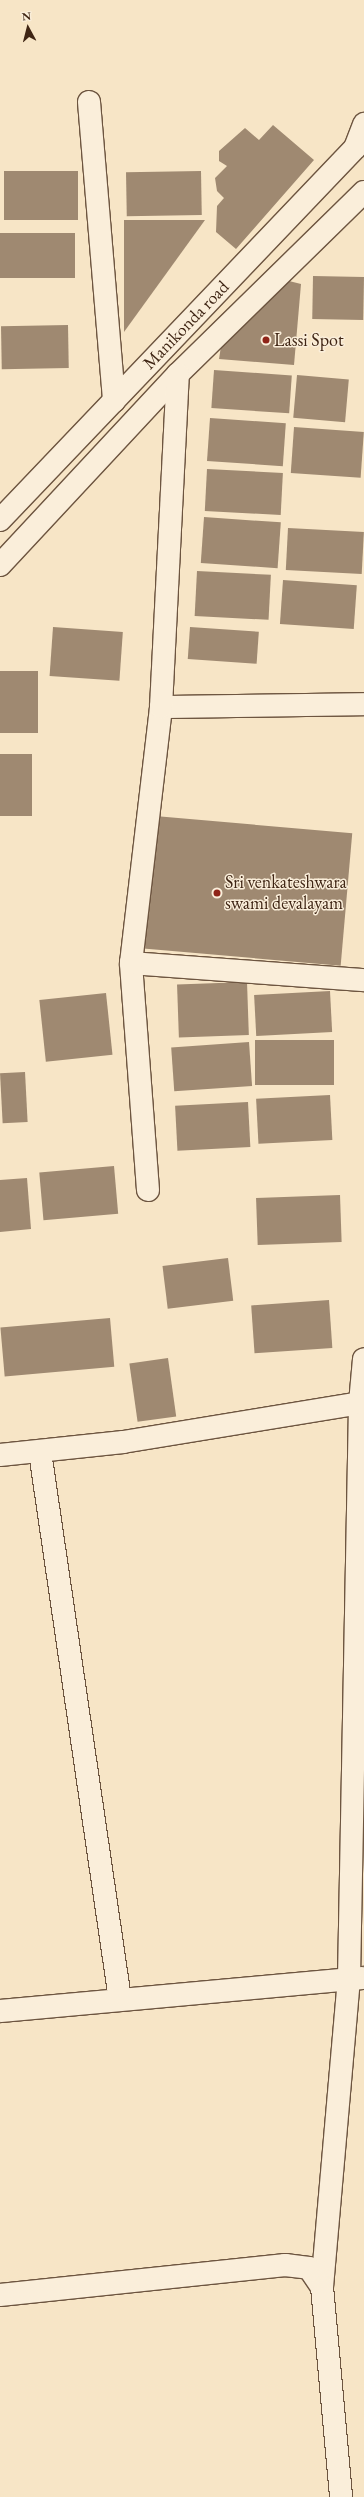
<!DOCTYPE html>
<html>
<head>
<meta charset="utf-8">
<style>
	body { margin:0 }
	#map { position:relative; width:364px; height:2497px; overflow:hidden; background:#f7e5c6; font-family:"EB Garamond",serif }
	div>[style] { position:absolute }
	.building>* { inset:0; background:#9f8971; transform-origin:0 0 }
	.roads { filter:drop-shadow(1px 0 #6d5540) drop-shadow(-1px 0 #6d5540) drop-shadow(0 1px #6d5540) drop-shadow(0 -1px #6d5540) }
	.minor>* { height:22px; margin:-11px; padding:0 11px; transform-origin:11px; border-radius:11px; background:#faeeda }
	.dots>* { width:11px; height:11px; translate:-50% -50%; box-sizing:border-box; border:2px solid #faeeda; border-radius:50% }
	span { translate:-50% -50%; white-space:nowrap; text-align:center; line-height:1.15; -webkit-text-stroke:3px #faeeda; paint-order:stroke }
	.street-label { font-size:18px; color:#3f2514 }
	.poi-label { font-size:18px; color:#3f2514 }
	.left { translate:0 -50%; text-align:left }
	.north { position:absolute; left:8px; top:8px; width:40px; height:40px; -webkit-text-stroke:3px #faeeda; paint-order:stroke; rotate:353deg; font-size:11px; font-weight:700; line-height:16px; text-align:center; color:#3f2514 }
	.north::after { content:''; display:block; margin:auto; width:14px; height:18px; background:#3f2514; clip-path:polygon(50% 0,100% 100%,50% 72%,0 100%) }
</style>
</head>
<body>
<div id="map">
	<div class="building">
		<i style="clip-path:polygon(273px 125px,314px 160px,236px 249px,216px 232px,217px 206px,224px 198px,217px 191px,215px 178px,227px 166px,219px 161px,219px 151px,245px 128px,259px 140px)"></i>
		<i style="left:78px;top:171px;width:49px;height:74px;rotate:90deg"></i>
		<i style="left:201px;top:171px;width:44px;height:75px;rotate:89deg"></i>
		<i style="clip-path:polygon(124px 220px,205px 220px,124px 332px)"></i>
		<i style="left:75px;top:233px;width:45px;height:75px;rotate:90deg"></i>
		<i style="left:313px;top:276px;width:51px;height:43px;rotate:1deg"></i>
		<i style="clip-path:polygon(285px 280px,301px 284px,294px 365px,219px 359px,222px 340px)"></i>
		<i style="left:68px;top:325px;width:43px;height:67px;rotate:89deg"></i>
		<i style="left:214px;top:370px;width:78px;height:38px;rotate:4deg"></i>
		<i style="left:297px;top:375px;width:52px;height:43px;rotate:5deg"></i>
		<i style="left:210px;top:418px;width:76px;height:43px;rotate:4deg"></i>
		<i style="left:294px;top:427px;width:70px;height:46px;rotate:4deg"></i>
		<i style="left:207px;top:469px;width:76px;height:42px;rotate:3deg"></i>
		<i style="left:204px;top:517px;width:77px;height:46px;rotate:4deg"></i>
		<i style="left:288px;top:528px;width:76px;height:42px;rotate:3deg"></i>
		<i style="left:197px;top:571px;width:74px;height:45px;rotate:3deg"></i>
		<i style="left:283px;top:580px;width:74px;height:44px;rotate:4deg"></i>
		<i style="left:53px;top:627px;width:70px;height:49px;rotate:4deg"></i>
		<i style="left:190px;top:627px;width:69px;height:32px;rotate:4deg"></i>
		<i style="left:0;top:671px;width:38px;height:62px"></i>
		<i style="left:0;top:754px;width:32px;height:62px"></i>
		<i style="left:155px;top:816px;width:198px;height:133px;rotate:5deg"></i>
		<i style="left:247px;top:982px;width:53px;height:70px;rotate:88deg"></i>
		<i style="left:330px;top:991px;width:41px;height:76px;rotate:87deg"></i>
		<i style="left:106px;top:993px;width:62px;height:67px;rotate:84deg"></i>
		<i style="left:334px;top:1040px;width:45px;height:79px;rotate:90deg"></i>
		<i style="left:249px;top:1042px;width:44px;height:78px;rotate:86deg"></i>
		<i style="left:25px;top:1072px;width:50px;height:25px;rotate:87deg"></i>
		<i style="left:330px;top:1095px;width:45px;height:74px;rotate:87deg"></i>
		<i style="left:248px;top:1102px;width:45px;height:73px;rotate:87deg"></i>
		<i style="left:114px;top:1166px;width:48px;height:75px;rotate:85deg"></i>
		<i style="clip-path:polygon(27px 1178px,31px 1229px,0 1232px,0 1180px)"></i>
		<i style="left:340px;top:1195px;width:47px;height:84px;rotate:88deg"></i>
		<i style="left:228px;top:1258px;width:43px;height:66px;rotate:83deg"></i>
		<i style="left:329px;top:1300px;width:48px;height:78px;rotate:86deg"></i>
		<i style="left:110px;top:1318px;width:49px;height:110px;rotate:85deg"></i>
		<i style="left:168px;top:1358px;width:59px;height:39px;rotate:82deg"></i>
	</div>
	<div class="roads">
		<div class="minor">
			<i style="left:89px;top:102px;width:300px;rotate:85.2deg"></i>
			<i style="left:0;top:520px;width:514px;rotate:-46.34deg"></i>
			<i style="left:355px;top:148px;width:26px;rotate:-69deg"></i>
			<i style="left:0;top:565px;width:261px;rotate:-47deg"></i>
			<i style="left:178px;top:374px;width:260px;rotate:-44.4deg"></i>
			<i style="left:161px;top:707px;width:203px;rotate:-0.8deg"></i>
			<i style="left:131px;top:963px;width:234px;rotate:4.2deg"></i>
			<i style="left:148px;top:1190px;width:228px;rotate:-94.3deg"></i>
			<i style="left:131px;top:963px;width:258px;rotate:-83.3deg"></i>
			<i style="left:161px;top:707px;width:333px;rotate:-87.1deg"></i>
			<i style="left:40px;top:1452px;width:553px;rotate:81.68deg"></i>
			<i style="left:0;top:1455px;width:124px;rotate:-6deg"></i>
			<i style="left:123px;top:1442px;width:240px;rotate:-9.3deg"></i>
			<i style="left:0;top:2011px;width:364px;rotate:-5.2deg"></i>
			<i style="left:322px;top:2287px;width:310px;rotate:-85deg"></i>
			<i style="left:349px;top:1978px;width:575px;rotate:-88.9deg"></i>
			<i style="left:360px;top:1403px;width:44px;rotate:-84.8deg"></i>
			<i style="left:0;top:2295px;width:287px;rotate:-6deg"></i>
			<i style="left:285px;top:2265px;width:24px;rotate:7deg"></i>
			<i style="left:309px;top:2268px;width:23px;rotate:56deg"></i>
			<i style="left:322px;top:2287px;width:211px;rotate:84.8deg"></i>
		</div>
	</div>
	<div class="dots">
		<i style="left:266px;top:340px;background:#8f2418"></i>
		<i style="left:217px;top:893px;background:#8f2418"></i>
	</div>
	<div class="street-label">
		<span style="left:186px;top:325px;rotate:-46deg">Manikonda road</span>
	</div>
	<div class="poi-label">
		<span class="left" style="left:274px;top:340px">Lassi Spot</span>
		<span class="left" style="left:225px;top:893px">Sri venkateshwara<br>swami devalayam</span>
	</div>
	<div class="north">N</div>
</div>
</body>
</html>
